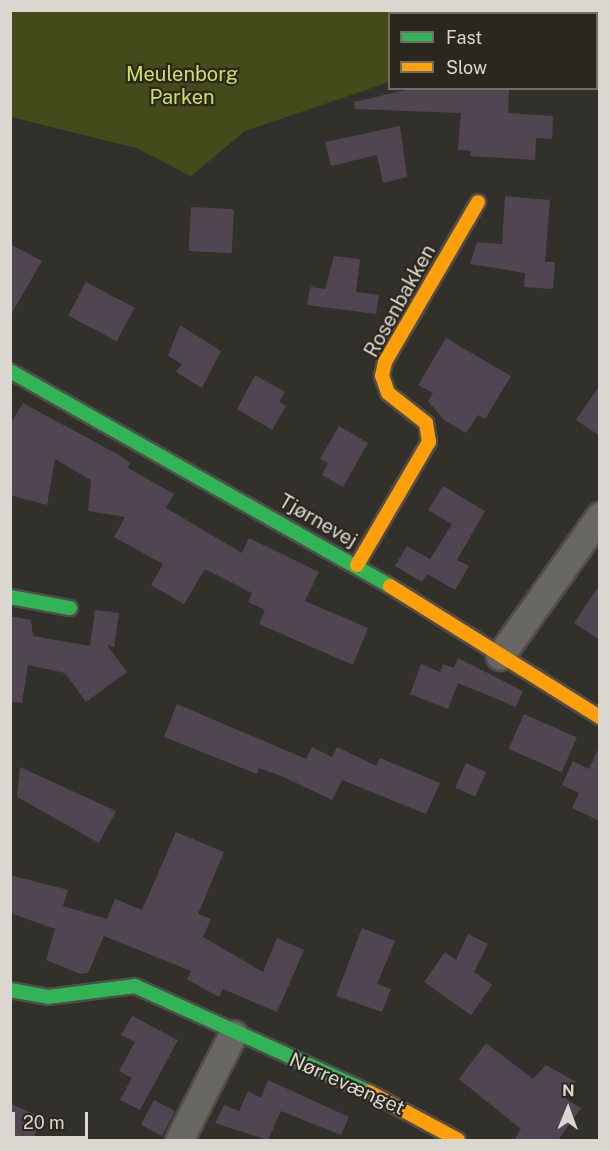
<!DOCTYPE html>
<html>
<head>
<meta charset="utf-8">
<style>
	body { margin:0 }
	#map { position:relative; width:610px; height:1151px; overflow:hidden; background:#32302b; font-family:"Public Sans",sans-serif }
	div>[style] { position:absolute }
	.green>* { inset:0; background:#444b1b }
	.building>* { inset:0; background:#504651; transform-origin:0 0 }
	.roads { filter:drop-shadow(2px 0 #504d4a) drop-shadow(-2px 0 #504d4a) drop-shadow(0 2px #504d4a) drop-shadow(0 -2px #504d4a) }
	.street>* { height:27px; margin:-13.5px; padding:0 13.5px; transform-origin:13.5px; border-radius:13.5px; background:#686764 }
	.fast>* { height:14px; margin:-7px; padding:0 7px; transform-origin:7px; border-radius:7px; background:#30b455 }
	.slow>* { height:14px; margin:-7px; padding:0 7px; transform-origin:7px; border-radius:7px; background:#ff9f0a }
	span { translate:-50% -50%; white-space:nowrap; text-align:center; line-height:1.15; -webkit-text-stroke:4.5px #2b271e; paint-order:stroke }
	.park-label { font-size:20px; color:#cde160 }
	.street-label { font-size:20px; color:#dad7d1 }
	.frame { position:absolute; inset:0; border:12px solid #dad7d1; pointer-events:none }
	.legend { position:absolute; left:388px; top:12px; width:210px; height:78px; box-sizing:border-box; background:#2b271e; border:2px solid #716d66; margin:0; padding:8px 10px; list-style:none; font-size:18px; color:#dad7d1 }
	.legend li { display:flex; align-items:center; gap:12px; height:30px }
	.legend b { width:30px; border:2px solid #716d66 }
	.north { position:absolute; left:538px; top:1079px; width:60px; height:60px; -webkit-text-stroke:4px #2b271e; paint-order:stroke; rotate:1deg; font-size:16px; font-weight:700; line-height:24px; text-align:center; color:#dad7d1 }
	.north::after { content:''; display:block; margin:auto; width:21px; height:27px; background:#dad7d1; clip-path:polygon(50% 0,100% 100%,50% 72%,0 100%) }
	.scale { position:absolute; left:12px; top:1112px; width:76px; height:27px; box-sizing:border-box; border:3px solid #dad7d1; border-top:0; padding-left:8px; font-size:18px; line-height:21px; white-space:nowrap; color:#dad7d1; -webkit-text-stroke:4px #2b271e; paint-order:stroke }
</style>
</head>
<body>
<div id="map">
	<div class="green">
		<i style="clip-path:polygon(11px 10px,422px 10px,422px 11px,390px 14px,389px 82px,245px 131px,191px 176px,136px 148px,11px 117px)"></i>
	</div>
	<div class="building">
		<i style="clip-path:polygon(415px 88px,509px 88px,508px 113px,553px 116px,552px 139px,536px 138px,535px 160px,470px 156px,471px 151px,458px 150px,461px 113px,355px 109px,354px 102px)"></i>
		<i style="clip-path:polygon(400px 126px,407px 177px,383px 183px,377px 155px,331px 166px,325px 142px)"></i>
		<i style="clip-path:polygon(505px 196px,550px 200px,545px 262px,555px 262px,553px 289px,524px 287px,525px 273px,470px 264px,477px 242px,502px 244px)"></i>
		<i style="left:191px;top:207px;width:43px;height:44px;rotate:3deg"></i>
		<i style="clip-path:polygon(10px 244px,42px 261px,10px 316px)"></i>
		<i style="clip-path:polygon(334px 256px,360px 259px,356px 292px,379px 295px,376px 314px,307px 305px,310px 287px,325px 289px)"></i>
		<i style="left:86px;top:282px;width:55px;height:38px;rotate:28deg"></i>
		<i style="clip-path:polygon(180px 325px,221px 351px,202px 388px,176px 372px,182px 364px,168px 356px)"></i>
		<i style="clip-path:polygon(446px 338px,511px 376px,485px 419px,478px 415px,466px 433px,444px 420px,428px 401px,433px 393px,418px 385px)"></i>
		<i style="clip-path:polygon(255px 375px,285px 392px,279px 402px,286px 406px,272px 430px,237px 409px)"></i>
		<i style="clip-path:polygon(600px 385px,600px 436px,576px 420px)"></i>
		<i style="clip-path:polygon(23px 403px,119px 455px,130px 463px,128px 468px,174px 494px,166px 508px,242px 553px,249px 538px,319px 572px,305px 601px,368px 628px,353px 665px,259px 624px,265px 610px,248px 602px,252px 593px,205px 569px,184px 604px,151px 585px,163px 564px,114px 537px,125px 517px,88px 511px,91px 480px,55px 459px,47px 505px,10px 495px,10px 424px)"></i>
		<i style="clip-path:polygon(339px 426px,368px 443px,343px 487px,322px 475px,328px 463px,320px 459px)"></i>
		<i style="clip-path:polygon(443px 486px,485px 511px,457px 560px,469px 566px,455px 590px,427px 574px,422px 582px,395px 566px,407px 546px,430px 559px,452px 524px,428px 510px)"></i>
		<i style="clip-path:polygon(600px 584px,600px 640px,574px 623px)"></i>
		<i style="clip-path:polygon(95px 610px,119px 613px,114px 647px,107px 645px,127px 672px,86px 702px,65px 673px,28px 665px,22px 703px,10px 702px,10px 616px,31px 620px,33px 636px,90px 646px)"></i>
		<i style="clip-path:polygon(458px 658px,523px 691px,516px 707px,458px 683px,448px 709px,410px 694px,421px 664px,440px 672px,443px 664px,454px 668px)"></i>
		<i style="clip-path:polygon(177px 704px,306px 759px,312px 747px,332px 757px,337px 747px,376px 766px,380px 758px,440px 783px,426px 814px,342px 780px,332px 800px,286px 778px,259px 768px,257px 774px,164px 737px)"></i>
		<i style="left:524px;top:714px;width:58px;height:38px;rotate:24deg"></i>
		<i style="clip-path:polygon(600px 745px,600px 821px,572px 808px,579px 793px,562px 785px,573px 761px,589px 769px)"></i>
		<i style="left:466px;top:763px;width:22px;height:27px;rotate:24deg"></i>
		<i style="clip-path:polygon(20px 767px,116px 811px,99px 843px,17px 797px)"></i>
		<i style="clip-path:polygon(176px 832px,224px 852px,198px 914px,211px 919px,203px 937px,263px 972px,277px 938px,304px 950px,277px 1012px,223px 989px,219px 997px,187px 979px,191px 971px,104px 936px,88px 973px,80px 974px,46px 960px,55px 929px,10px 913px,10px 875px,68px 890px,63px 906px,107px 919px,115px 899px,142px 910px)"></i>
		<i style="clip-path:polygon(362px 928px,395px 941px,377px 984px,391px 989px,382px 1012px,336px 996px)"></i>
		<i style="clip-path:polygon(468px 934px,488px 944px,474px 972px,492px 985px,471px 1015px,424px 982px,445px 952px,456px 960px)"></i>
		<i style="clip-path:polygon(132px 1016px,178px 1040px,140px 1110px,120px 1100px,132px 1078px,119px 1071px,135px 1042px,121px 1035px)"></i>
		<i style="clip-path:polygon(486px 1043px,533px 1079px,546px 1065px,576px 1082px,566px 1099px,581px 1108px,558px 1140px,514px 1140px,521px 1129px,459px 1079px)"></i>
		<i style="clip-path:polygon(268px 1080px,349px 1117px,341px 1135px,281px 1111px,268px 1140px,215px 1123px,224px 1105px,239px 1111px,248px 1091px,261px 1098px)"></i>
		<i style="left:154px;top:1100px;width:24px;height:28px;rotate:28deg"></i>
		<i style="clip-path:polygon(10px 1103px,42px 1118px,32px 1140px,10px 1140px)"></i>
	</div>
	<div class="roads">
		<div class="street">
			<i style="left:460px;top:13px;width:8px;rotate:7deg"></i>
			<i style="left:596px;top:16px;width:4px"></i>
			<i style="left:500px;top:656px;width:172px;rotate:-54.5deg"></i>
			<i style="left:179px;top:1140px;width:119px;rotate:-63deg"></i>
		</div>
		<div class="fast">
			<i style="left:10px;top:371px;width:437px;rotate:29.5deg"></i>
			<i style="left:10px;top:597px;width:61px;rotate:10.4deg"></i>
			<i style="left:10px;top:990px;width:39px;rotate:10deg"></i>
			<i style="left:48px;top:997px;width:88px;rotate:-7.2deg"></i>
			<i style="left:135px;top:986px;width:257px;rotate:24.4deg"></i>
		</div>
		<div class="slow">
			<i style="left:357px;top:565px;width:143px;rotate:-59.7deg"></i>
			<i style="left:429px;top:442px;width:19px;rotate:-99deg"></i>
			<i style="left:426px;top:423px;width:48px;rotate:-141.7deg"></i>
			<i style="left:388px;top:393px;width:18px;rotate:-109deg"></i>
			<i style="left:382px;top:376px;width:14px;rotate:-78deg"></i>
			<i style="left:385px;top:362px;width:185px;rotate:-59.8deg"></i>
			<i style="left:390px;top:586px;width:248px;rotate:32deg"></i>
			<i style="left:369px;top:1092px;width:101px;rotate:28.3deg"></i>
		</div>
	</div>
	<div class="park-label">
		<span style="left:182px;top:86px">Meulenborg<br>Parken</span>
	</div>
	<div class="street-label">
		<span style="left:400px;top:301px;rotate:-61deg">Rosenbakken</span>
		<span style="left:318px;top:521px;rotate:30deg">Tjørnevej</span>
		<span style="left:347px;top:1084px;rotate:24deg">Nørrevænget</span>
	</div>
	<div class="frame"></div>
	<ul class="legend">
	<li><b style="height:8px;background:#30b455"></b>Fast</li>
	<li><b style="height:8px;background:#ff9f0a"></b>Slow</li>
	</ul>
	<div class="north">N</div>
	<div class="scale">20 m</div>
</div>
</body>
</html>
